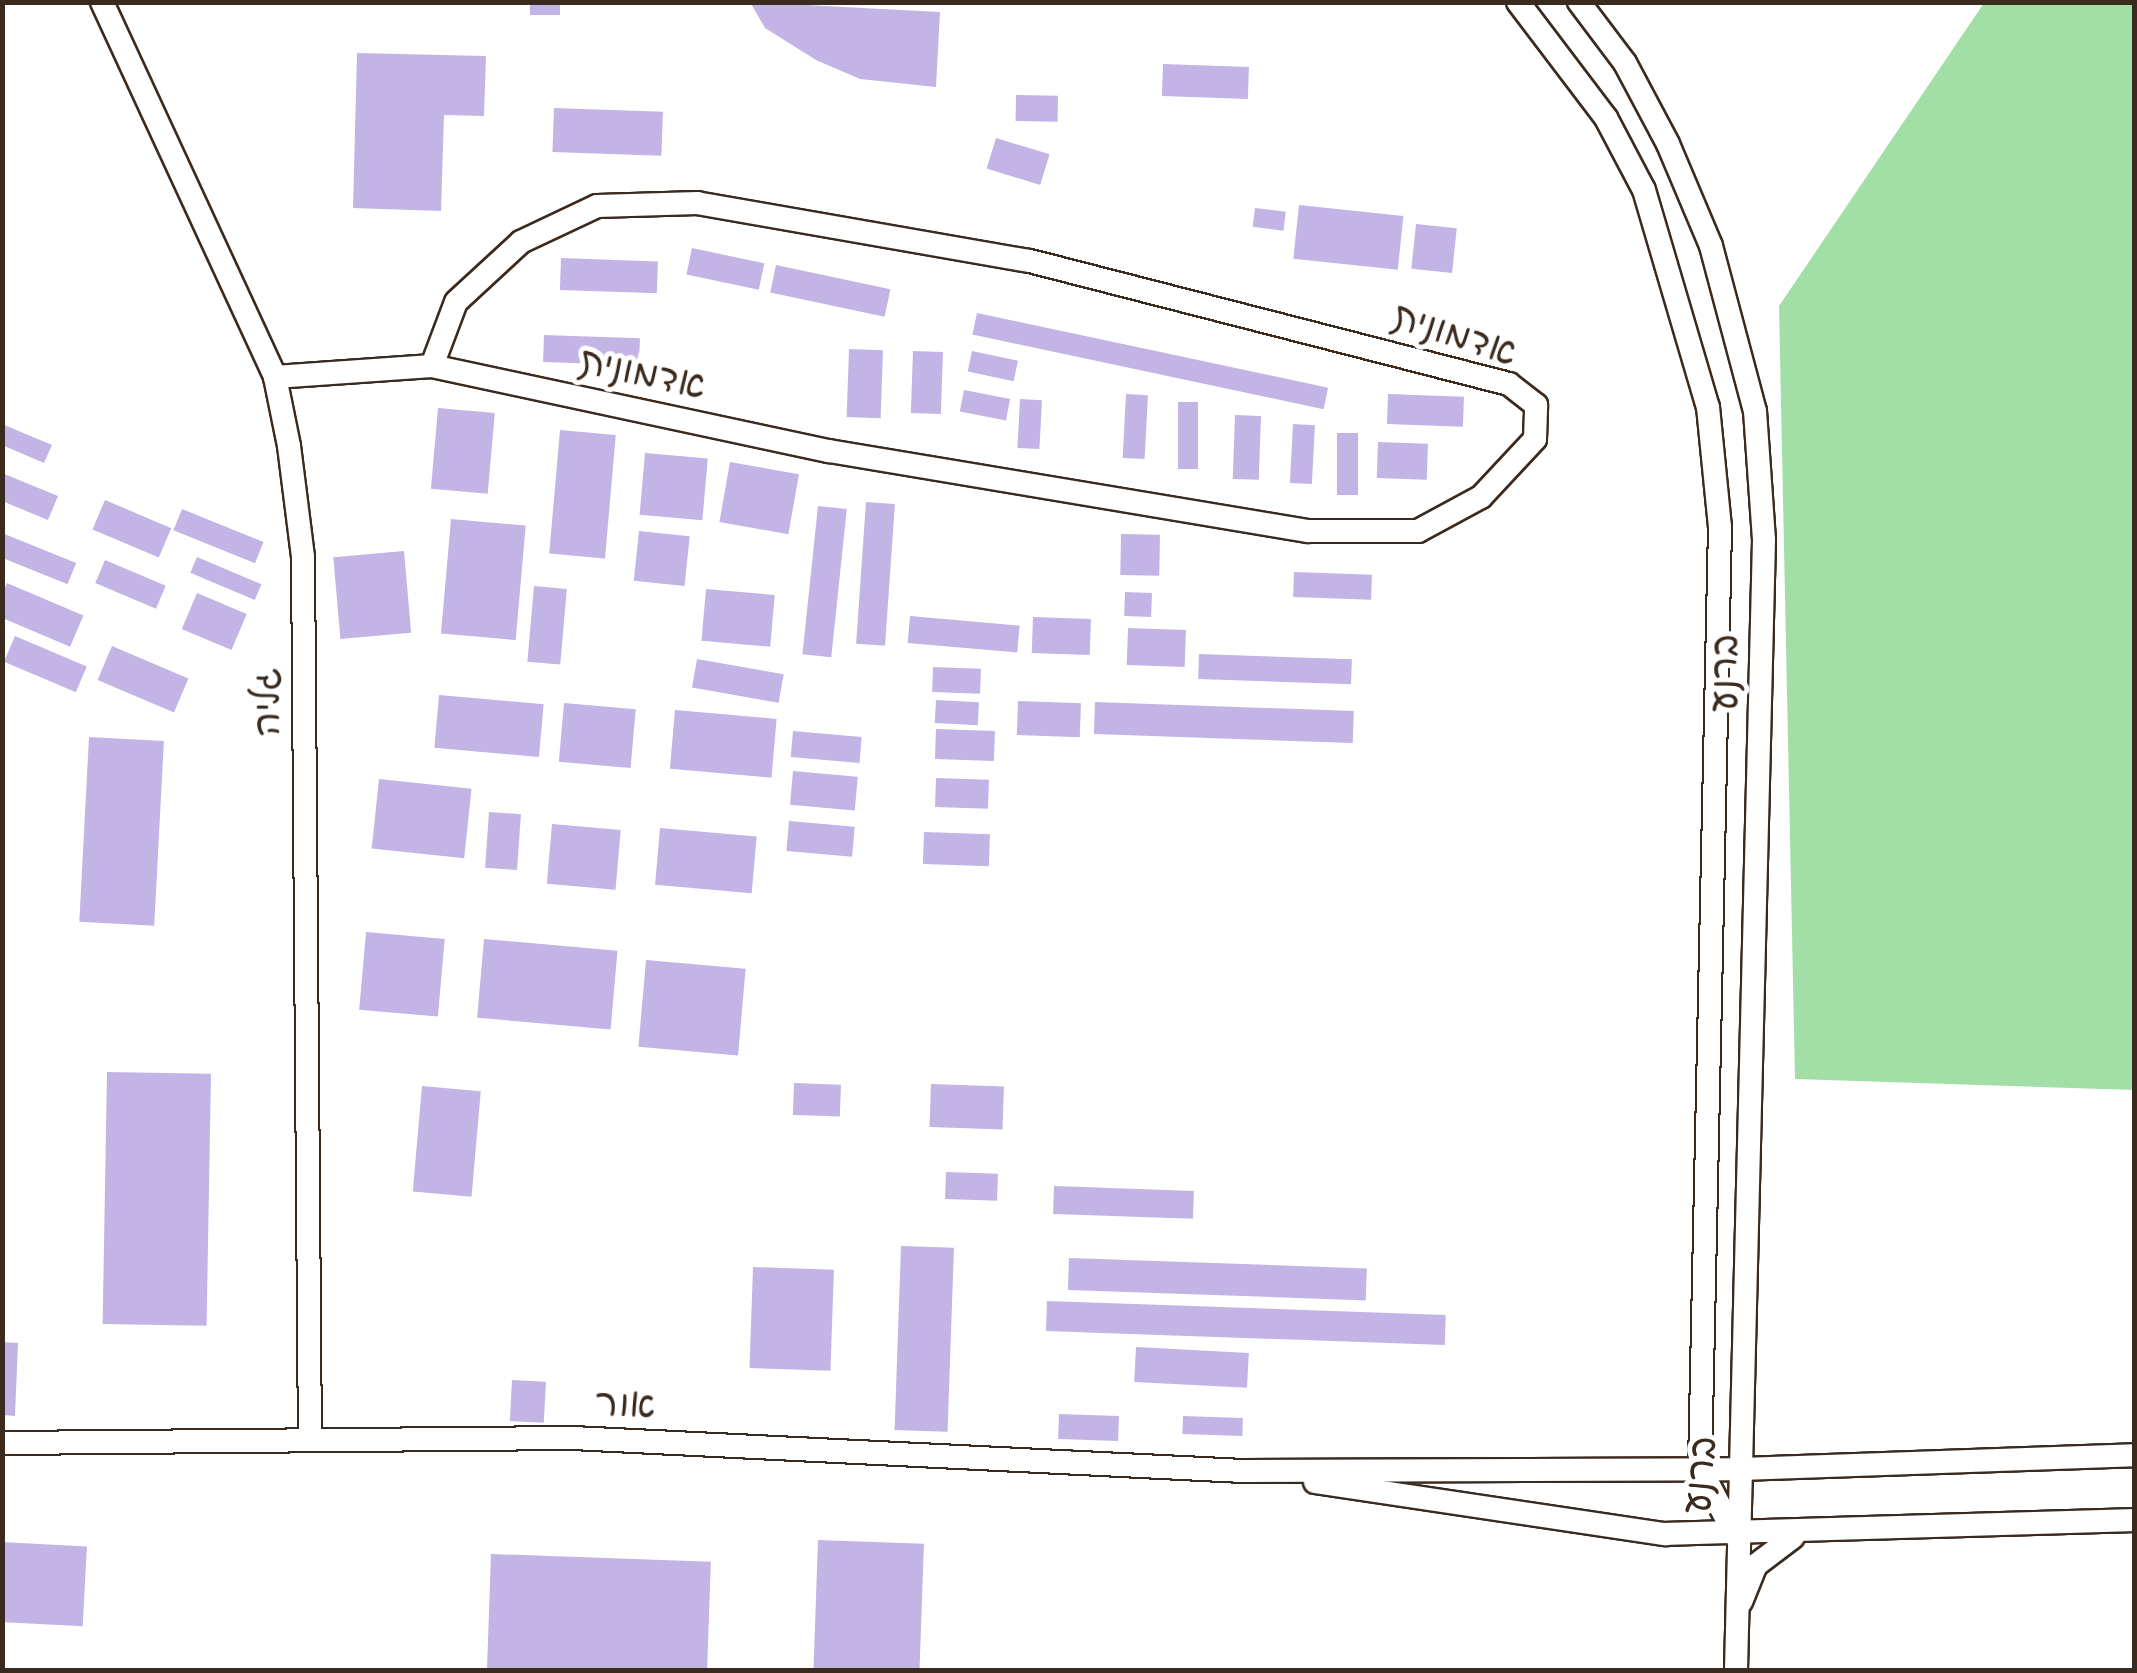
<!DOCTYPE html>
<html>
<head>
<meta charset="utf-8">
<style>
	body { margin:0 }
	#map { position:relative; width:2137px; height:1673px; overflow:hidden; background:#fff; font-family:Mynerve,"Playpen Sans Hebrew",sans-serif }
	div>[style] { position:absolute }
	.green>* { inset:0; background:#a2dfa6 }
	.building>* { inset:0; background:#c2b5e6; transform-origin:0 0 }
	.roads { filter:drop-shadow(2px 0 #3b2a1e) drop-shadow(-2px 0 #3b2a1e) drop-shadow(0 2px #3b2a1e) drop-shadow(0 -2px #3b2a1e) }
	.minor>* { height:22px; margin:-11px; padding:0 11px; transform-origin:11px; border-radius:11px; background:#fff }
	span { translate:-50% -50%; white-space:nowrap; text-align:center; line-height:1.15; -webkit-text-stroke:10px #fff; paint-order:stroke }
	.street-label { font-size:38px; color:#3b2a1e }
	.frame { position:absolute; inset:0; border:5px solid #3b2a1e; pointer-events:none }
</style>
</head>
<body>
<div id="map">
	<div class="green">
		<i style="clip-path:polygon(1984px 3px,2134px 3px,2134px 1090px,1795px 1079px,1779px 306px)"></i>
	</div>
	<div class="building">
		<i style="left:530px;top:2px;width:30px;height:13px"></i>
		<i style="clip-path:polygon(750px 2px,940px 12px,936px 87px,860px 79px,816px 60px,765px 28px)"></i>
		<i style="clip-path:polygon(357px 53px,486px 56px,484px 116px,444px 115px,441px 211px,353px 208px)"></i>
		<i style="left:1163px;top:64px;width:86px;height:32px;rotate:2deg"></i>
		<i style="left:1016px;top:95px;width:42px;height:26px;rotate:1deg"></i>
		<i style="left:554px;top:108px;width:109px;height:44px;rotate:2deg"></i>
		<i style="left:996px;top:138px;width:56px;height:32px;rotate:17deg"></i>
		<i style="left:1299px;top:205px;width:105px;height:54px;rotate:6deg"></i>
		<i style="left:1255px;top:208px;width:31px;height:19px;rotate:7deg"></i>
		<i style="left:1416px;top:224px;width:41px;height:45px;rotate:6deg"></i>
		<i style="left:692px;top:248px;width:74px;height:27px;rotate:12deg"></i>
		<i style="left:561px;top:258px;width:97px;height:32px;rotate:2deg"></i>
		<i style="left:776px;top:265px;width:117px;height:28px;rotate:12deg"></i>
		<i style="left:977px;top:313px;width:359px;height:22px;rotate:12deg"></i>
		<i style="left:544px;top:335px;width:96px;height:27px;rotate:2deg"></i>
		<i style="left:849px;top:349px;width:34px;height:68px;rotate:2deg"></i>
		<i style="left:913px;top:351px;width:30px;height:62px;rotate:2deg"></i>
		<i style="left:972px;top:351px;width:47px;height:21px;rotate:12deg"></i>
		<i style="left:964px;top:390px;width:47px;height:22px;rotate:11deg"></i>
		<i style="left:1126px;top:394px;width:22px;height:64px;rotate:3deg"></i>
		<i style="left:1388px;top:394px;width:76px;height:30px;rotate:2deg"></i>
		<i style="left:1020px;top:399px;width:22px;height:49px;rotate:3deg"></i>
		<i style="left:1178px;top:402px;width:20px;height:67px"></i>
		<i style="left:438px;top:408px;width:57px;height:81px;rotate:5deg"></i>
		<i style="left:1235px;top:415px;width:26px;height:64px;rotate:2deg"></i>
		<i style="clip-path:polygon(2px 424px,52px 445px,44px 463px,2px 445px)"></i>
		<i style="left:1293px;top:424px;width:22px;height:59px;rotate:3deg"></i>
		<i style="left:560px;top:430px;width:56px;height:124px;rotate:5deg"></i>
		<i style="left:1337px;top:433px;width:21px;height:62px"></i>
		<i style="left:1378px;top:442px;width:50px;height:36px;rotate:2deg"></i>
		<i style="left:645px;top:453px;width:63px;height:62px;rotate:5deg"></i>
		<i style="left:730px;top:462px;width:70px;height:61px;rotate:10deg"></i>
		<i style="clip-path:polygon(2px 473px,58px 496px,48px 520px,2px 501px)"></i>
		<i style="left:105px;top:500px;width:72px;height:32px;rotate:23deg"></i>
		<i style="left:866px;top:502px;width:29px;height:142px;rotate:4deg"></i>
		<i style="left:818px;top:506px;width:29px;height:149px;rotate:6deg"></i>
		<i style="left:182px;top:509px;width:88px;height:23px;rotate:22deg"></i>
		<i style="left:451px;top:519px;width:75px;height:115px;rotate:5deg"></i>
		<i style="left:639px;top:531px;width:51px;height:50px;rotate:6deg"></i>
		<i style="left:2px;top:533px;width:80px;height:23px;rotate:22deg"></i>
		<i style="left:1121px;top:534px;width:39px;height:41px;rotate:1deg"></i>
		<i style="left:404px;top:551px;width:82px;height:71px;rotate:85deg"></i>
		<i style="left:197px;top:557px;width:70px;height:17px;rotate:23deg"></i>
		<i style="left:105px;top:560px;width:66px;height:25px;rotate:23deg"></i>
		<i style="left:1294px;top:572px;width:78px;height:25px;rotate:2deg"></i>
		<i style="left:7px;top:583px;width:83px;height:34px;rotate:23deg"></i>
		<i style="left:534px;top:586px;width:33px;height:76px;rotate:5deg"></i>
		<i style="left:706px;top:589px;width:69px;height:52px;rotate:5deg"></i>
		<i style="left:1125px;top:592px;width:27px;height:24px;rotate:2deg"></i>
		<i style="left:197px;top:593px;width:54px;height:39px;rotate:23deg"></i>
		<i style="left:910px;top:616px;width:110px;height:27px;rotate:5deg"></i>
		<i style="left:1033px;top:617px;width:58px;height:36px;rotate:2deg"></i>
		<i style="left:1128px;top:628px;width:58px;height:37px;rotate:2deg"></i>
		<i style="left:15px;top:636px;width:78px;height:28px;rotate:23deg"></i>
		<i style="left:112px;top:646px;width:83px;height:37px;rotate:23deg"></i>
		<i style="left:1199px;top:654px;width:153px;height:25px;rotate:2deg"></i>
		<i style="left:697px;top:659px;width:88px;height:29px;rotate:10deg"></i>
		<i style="left:933px;top:667px;width:48px;height:25px;rotate:2deg"></i>
		<i style="left:439px;top:695px;width:105px;height:53px;rotate:5deg"></i>
		<i style="left:936px;top:700px;width:43px;height:23px;rotate:3deg"></i>
		<i style="left:1018px;top:701px;width:63px;height:34px;rotate:2deg"></i>
		<i style="left:1095px;top:702px;width:259px;height:32px;rotate:2deg"></i>
		<i style="left:564px;top:703px;width:72px;height:59px;rotate:5deg"></i>
		<i style="left:675px;top:710px;width:102px;height:59px;rotate:5deg"></i>
		<i style="left:936px;top:729px;width:59px;height:30px;rotate:2deg"></i>
		<i style="left:793px;top:731px;width:69px;height:26px;rotate:5deg"></i>
		<i style="left:89px;top:737px;width:75px;height:185px;rotate:3deg"></i>
		<i style="left:793px;top:771px;width:65px;height:34px;rotate:5deg"></i>
		<i style="left:936px;top:778px;width:53px;height:29px;rotate:2deg"></i>
		<i style="left:379px;top:779px;width:93px;height:70px;rotate:6deg"></i>
		<i style="left:489px;top:812px;width:32px;height:56px;rotate:4deg"></i>
		<i style="left:789px;top:821px;width:66px;height:30px;rotate:5deg"></i>
		<i style="left:552px;top:824px;width:69px;height:60px;rotate:5deg"></i>
		<i style="left:660px;top:828px;width:97px;height:57px;rotate:5deg"></i>
		<i style="left:924px;top:832px;width:66px;height:32px;rotate:2deg"></i>
		<i style="left:366px;top:932px;width:79px;height:78px;rotate:5deg"></i>
		<i style="left:484px;top:939px;width:134px;height:79px;rotate:5deg"></i>
		<i style="left:646px;top:960px;width:100px;height:87px;rotate:5deg"></i>
		<i style="left:107px;top:1072px;width:104px;height:252px;rotate:1deg"></i>
		<i style="left:794px;top:1083px;width:47px;height:32px;rotate:2deg"></i>
		<i style="left:931px;top:1084px;width:73px;height:43px;rotate:2deg"></i>
		<i style="left:422px;top:1086px;width:59px;height:106px;rotate:5deg"></i>
		<i style="left:946px;top:1172px;width:52px;height:27px;rotate:2deg"></i>
		<i style="left:1054px;top:1186px;width:140px;height:28px;rotate:2deg"></i>
		<i style="left:901px;top:1246px;width:53px;height:184px;rotate:2deg"></i>
		<i style="left:1069px;top:1258px;width:298px;height:32px;rotate:2deg"></i>
		<i style="left:753px;top:1267px;width:81px;height:101px;rotate:2deg"></i>
		<i style="left:1047px;top:1301px;width:399px;height:30px;rotate:2deg"></i>
		<i style="clip-path:polygon(2px 1342px,18px 1343px,15px 1416px,2px 1415px)"></i>
		<i style="left:1136px;top:1347px;width:113px;height:35px;rotate:3deg"></i>
		<i style="left:512px;top:1380px;width:34px;height:41px;rotate:3deg"></i>
		<i style="left:1059px;top:1414px;width:60px;height:25px;rotate:2deg"></i>
		<i style="left:1183px;top:1416px;width:60px;height:18px;rotate:2deg"></i>
		<i style="left:818px;top:1540px;width:106px;height:130px;rotate:2deg"></i>
		<i style="left:2px;top:1542px;width:85px;height:80px;rotate:3deg"></i>
		<i style="left:491px;top:1554px;width:220px;height:116px;rotate:2deg"></i>
	</div>
	<div class="roads">
		<div class="minor">
			<i style="left:102px;top:2px;width:413px;rotate:65.2deg"></i>
			<i style="left:275px;top:377px;width:70px;rotate:78.5deg"></i>
			<i style="left:289px;top:446px;width:112px;rotate:82.8deg"></i>
			<i style="left:303px;top:557px;width:883px;rotate:89.55deg"></i>
			<i style="left:1518px;top:2px;width:146px;rotate:52.8deg"></i>
			<i style="left:1606px;top:118px;width:81px;rotate:62.2deg"></i>
			<i style="left:1644px;top:190px;width:226px;rotate:73.6deg"></i>
			<i style="left:1708px;top:407px;width:121px;rotate:84.3deg"></i>
			<i style="left:1720px;top:527px;width:941px;rotate:91.22deg"></i>
			<i style="left:1700px;top:1468px;width:76px;rotate:62.4deg"></i>
			<i style="left:1579px;top:2px;width:76px;rotate:53deg"></i>
			<i style="left:1625px;top:63px;width:92px;rotate:62deg"></i>
			<i style="left:1668px;top:144px;width:111px;rotate:67.1deg"></i>
			<i style="left:1711px;top:246px;width:171px;rotate:75.1deg"></i>
			<i style="left:1755px;top:411px;width:129px;rotate:86deg"></i>
			<i style="left:1764px;top:540px;width:1130px;rotate:91.42deg"></i>
			<i style="left:275px;top:377px;width:157px;rotate:-4deg"></i>
			<i style="left:432px;top:366px;width:406px;rotate:12.1deg"></i>
			<i style="left:829px;top:451px;width:486px;rotate:9.5deg"></i>
			<i style="left:1308px;top:531px;width:110px"></i>
			<i style="left:1418px;top:531px;width:72px;rotate:-28.4deg"></i>
			<i style="left:1481px;top:497px;width:79px;rotate:-47deg"></i>
			<i style="left:1535px;top:439px;width:34px;rotate:-88deg"></i>
			<i style="left:1536px;top:405px;width:34px;rotate:-142deg"></i>
			<i style="left:1509px;top:384px;width:496px;rotate:-165.6deg"></i>
			<i style="left:1029px;top:261px;width:336px;rotate:-170.1deg"></i>
			<i style="left:698px;top:203px;width:101px;rotate:178.3deg"></i>
			<i style="left:597px;top:206px;width:84px;rotate:154.7deg"></i>
			<i style="left:521px;top:242px;width:88px;rotate:137.3deg"></i>
			<i style="left:456px;top:302px;width:68px;rotate:110.6deg"></i>
			<i style="left:2px;top:1443px;width:571px;rotate:-0.5deg"></i>
			<i style="left:573px;top:1438px;width:671px;rotate:2.82deg"></i>
			<i style="left:1243px;top:1471px;width:497px;rotate:-0.2deg"></i>
			<i style="left:1740px;top:1469px;width:394px;rotate:-2deg"></i>
			<i style="left:1315px;top:1482px;width:354px;rotate:8.5deg"></i>
			<i style="left:1665px;top:1534px;width:469px;rotate:-1.7deg"></i>
			<i style="left:1741px;top:1602px;width:40px;rotate:-68deg"></i>
			<i style="left:1756px;top:1565px;width:46px;rotate:-37.1deg"></i>
		</div>
	</div>
	<div class="street-label">
		<span style="left:1454px;top:336px;rotate:18deg">אדמונית</span>
		<span style="left:642px;top:375px;rotate:12deg">אדמונית</span>
		<span style="left:1726px;top:673px;rotate:-89deg">ברנע</span>
		<span style="left:269px;top:702px;rotate:-90deg">גליה</span>
		<span style="left:625px;top:1406px;rotate:3deg">אור</span>
		<span style="left:1702px;top:1475px;rotate:-85deg">ברנע</span>
	</div>
	<div class="frame"></div>
</div>
</body>
</html>
